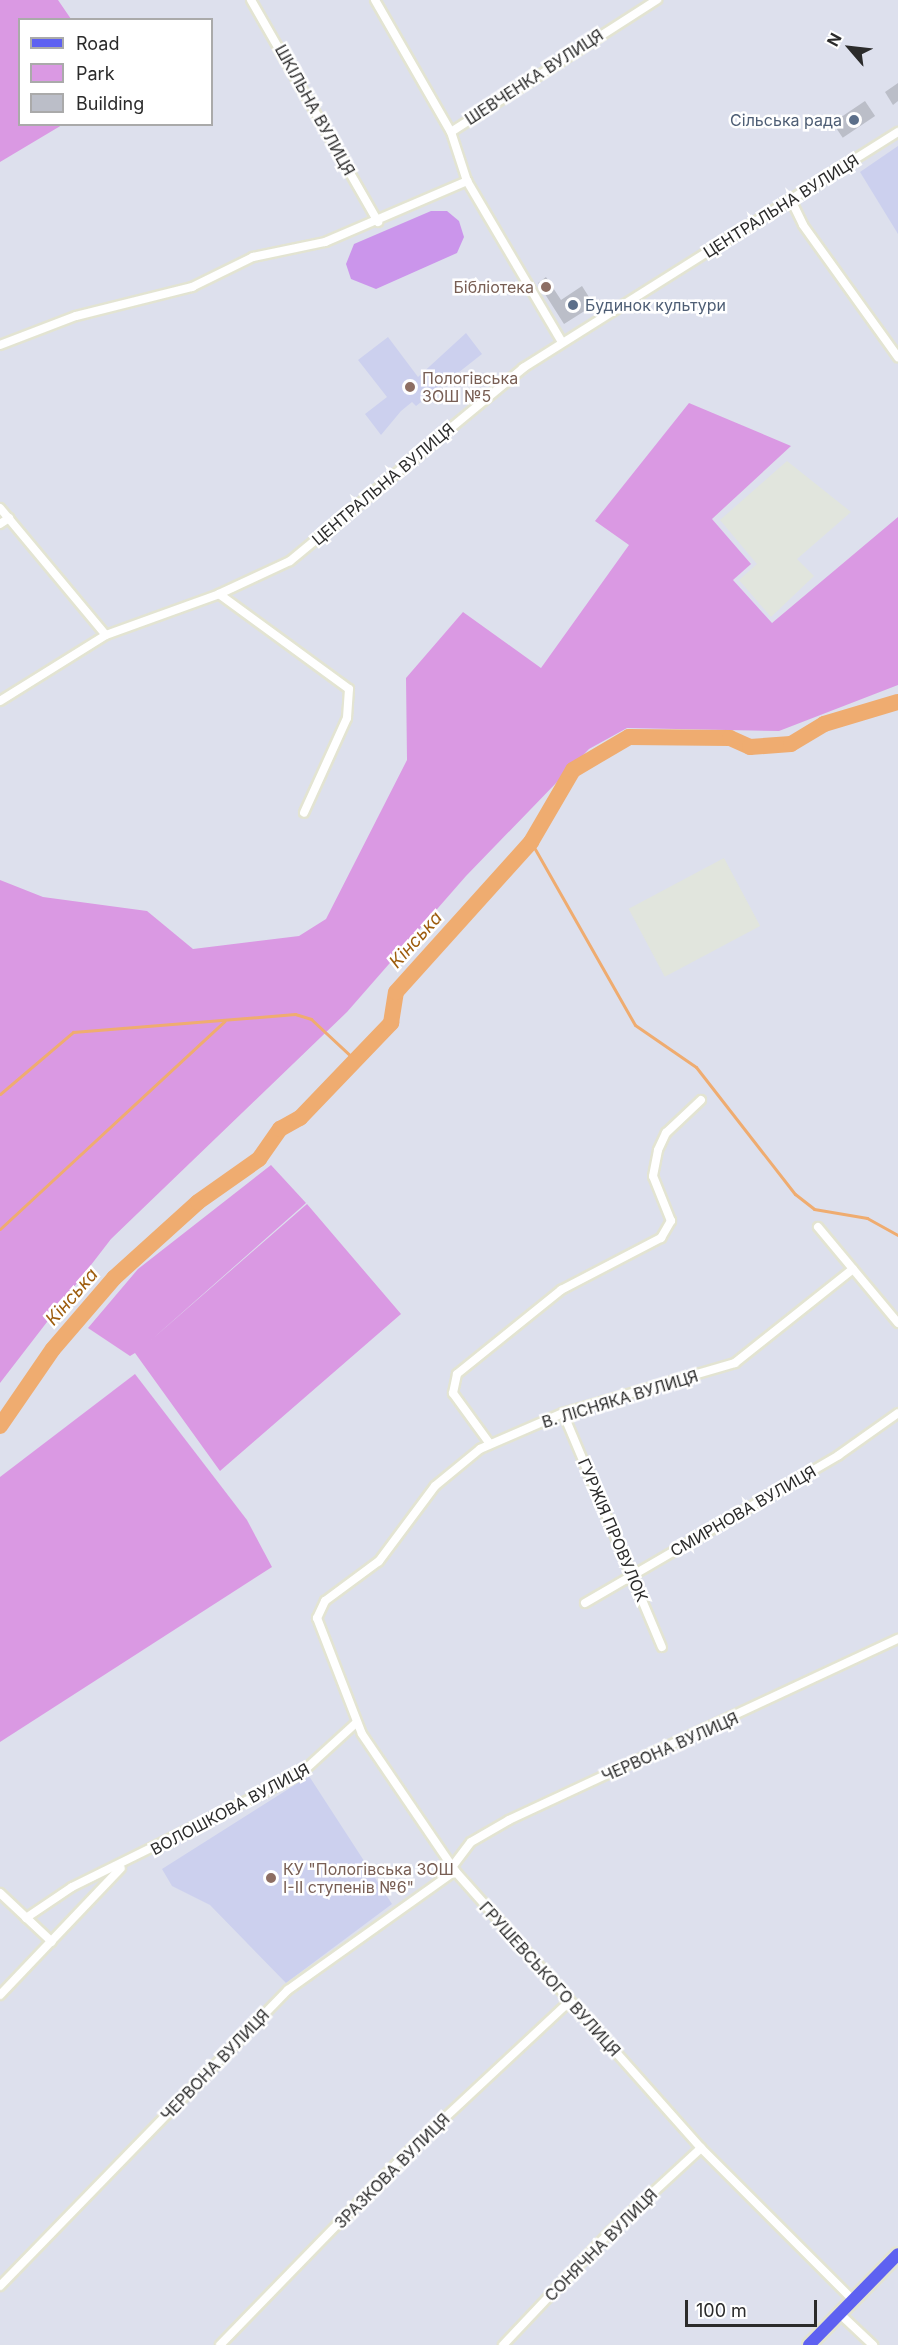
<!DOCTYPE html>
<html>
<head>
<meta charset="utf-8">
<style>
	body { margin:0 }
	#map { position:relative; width:898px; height:2345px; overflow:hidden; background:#dde0ed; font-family:Inter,sans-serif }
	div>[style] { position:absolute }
	.industrial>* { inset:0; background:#e1e5dd; transform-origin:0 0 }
	.education>* { inset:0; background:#ccd0ee }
	.green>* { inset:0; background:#da99e3 }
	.pitch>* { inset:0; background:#cb95eb }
	.stream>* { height:3px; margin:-1.5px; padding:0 1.5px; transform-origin:1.5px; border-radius:1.5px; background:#efac70 }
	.river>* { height:16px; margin:-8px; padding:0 8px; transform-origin:8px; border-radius:8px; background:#efac70 }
	.building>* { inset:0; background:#bbbec8; transform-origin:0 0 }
	.roads { filter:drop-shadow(2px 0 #e3e4d2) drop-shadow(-2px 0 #e3e4d2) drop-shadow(0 2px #e3e4d2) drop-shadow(0 -2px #e3e4d2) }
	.minor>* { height:8px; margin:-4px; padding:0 4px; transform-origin:4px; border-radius:4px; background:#fff }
	.primary>* { height:12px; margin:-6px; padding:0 6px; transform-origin:6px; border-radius:6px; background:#5e61f1 }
	.dots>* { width:16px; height:16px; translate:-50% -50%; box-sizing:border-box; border:3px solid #fff; border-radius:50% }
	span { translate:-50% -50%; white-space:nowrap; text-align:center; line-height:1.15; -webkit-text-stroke:5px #fff; paint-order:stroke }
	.street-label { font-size:16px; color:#2b2b2b }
	.service-label { font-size:16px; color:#4e5e75 }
	.right { translate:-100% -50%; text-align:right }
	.left { translate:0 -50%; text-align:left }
	.education-label { font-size:16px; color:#785e54 }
	.water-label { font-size:18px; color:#9d5c0d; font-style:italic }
	.legend { position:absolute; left:18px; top:18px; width:195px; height:108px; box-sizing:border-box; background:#fff; border:2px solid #aaa; margin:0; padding:8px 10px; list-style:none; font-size:18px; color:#2b2b2b }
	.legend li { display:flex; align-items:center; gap:12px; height:30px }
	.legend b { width:30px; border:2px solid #aaa }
	.north { position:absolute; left:820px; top:18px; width:60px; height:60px; -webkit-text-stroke:4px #fff; paint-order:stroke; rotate:298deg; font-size:16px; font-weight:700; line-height:24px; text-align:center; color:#2b2b2b }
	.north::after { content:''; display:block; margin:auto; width:21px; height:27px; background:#2b2b2b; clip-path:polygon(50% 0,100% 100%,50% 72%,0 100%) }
	.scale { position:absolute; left:685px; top:2300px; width:132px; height:27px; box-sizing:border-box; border:3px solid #2b2b2b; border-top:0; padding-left:8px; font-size:18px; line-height:21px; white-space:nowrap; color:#2b2b2b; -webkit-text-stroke:4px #fff; paint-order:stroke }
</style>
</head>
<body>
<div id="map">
	<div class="industrial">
		<i style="clip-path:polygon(787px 461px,851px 512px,797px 559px,814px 576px,771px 617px,739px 580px,757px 564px,720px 520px)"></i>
		<i style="left:724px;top:858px;width:77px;height:108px;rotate:62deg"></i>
	</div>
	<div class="education">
		<i style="clip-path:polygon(898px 146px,898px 234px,860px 172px)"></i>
		<i style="clip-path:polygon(466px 333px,482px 354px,416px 406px,412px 402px,401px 411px,381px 435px,365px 414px,387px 397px,358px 360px,388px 337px,418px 377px)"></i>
		<i style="clip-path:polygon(309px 1776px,392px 1904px,286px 1983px,210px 1905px,172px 1886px,162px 1869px)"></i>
	</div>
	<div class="green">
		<i style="clip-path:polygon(0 0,58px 0,71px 19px,20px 20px,20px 124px,62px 125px,0 162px)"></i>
		<i style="clip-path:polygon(689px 403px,791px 446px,712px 519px,751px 564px,733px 580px,772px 623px,898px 517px,898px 685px,779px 731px,627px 728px,589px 749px,466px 876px,347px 1012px,111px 1239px,0 1383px,0 880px,43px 897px,147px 911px,193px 949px,299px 936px,326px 919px,407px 760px,406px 678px,463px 612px,541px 668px,629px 545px,595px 521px)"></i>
		<i style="clip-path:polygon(271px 1165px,306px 1203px,150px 1341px,307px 1204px,401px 1314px,220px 1471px,135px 1353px,130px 1356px,88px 1328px,138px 1269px)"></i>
		<i style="clip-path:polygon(135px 1374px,247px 1520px,272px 1567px,0 1742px,0 1477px)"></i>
	</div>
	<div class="pitch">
		<i style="clip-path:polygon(431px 211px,447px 211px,459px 221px,464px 237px,457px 253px,376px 289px,351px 279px,346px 264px,354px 244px)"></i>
	</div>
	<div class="stream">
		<i style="left:531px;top:842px;width:210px;rotate:60.4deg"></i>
		<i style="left:635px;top:1025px;width:74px;rotate:34.5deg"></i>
		<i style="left:696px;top:1067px;width:161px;rotate:52.1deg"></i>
		<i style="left:795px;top:1194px;width:24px;rotate:38deg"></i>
		<i style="left:814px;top:1209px;width:54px;rotate:9.6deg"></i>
		<i style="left:867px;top:1218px;width:35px;rotate:29deg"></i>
		<i style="left:0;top:1094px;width:96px;rotate:-40.3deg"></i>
		<i style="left:73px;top:1032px;width:223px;rotate:-4.6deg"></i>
		<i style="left:295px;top:1014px;width:17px;rotate:17deg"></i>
		<i style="left:311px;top:1019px;width:60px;rotate:43deg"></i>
		<i style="left:0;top:1229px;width:306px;rotate:-42.8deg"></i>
	</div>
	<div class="river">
		<i style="left:0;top:1426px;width:93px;rotate:-55.5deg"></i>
		<i style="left:53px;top:1349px;width:94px;rotate:-49.3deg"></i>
		<i style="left:114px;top:1278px;width:113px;rotate:-42.1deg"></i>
		<i style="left:198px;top:1202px;width:75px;rotate:-35.2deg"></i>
		<i style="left:259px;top:1159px;width:37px;rotate:-55deg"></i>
		<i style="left:280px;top:1129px;width:23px;rotate:-29deg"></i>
		<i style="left:300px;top:1118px;width:132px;rotate:-46.2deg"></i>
		<i style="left:391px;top:1023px;width:31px;rotate:-81deg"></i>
		<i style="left:396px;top:992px;width:202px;rotate:-48deg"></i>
		<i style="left:531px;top:842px;width:83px;rotate:-59.7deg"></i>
		<i style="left:573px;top:770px;width:65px;rotate:-30.5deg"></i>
		<i style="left:629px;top:737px;width:101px;rotate:0.6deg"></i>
		<i style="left:730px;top:738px;width:22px;rotate:24deg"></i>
		<i style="left:750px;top:747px;width:41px;rotate:-4.2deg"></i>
		<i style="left:791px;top:744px;width:39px;rotate:-31deg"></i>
		<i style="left:824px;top:724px;width:77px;rotate:-16.6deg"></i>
	</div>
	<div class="building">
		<i style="clip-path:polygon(898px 83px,898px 101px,893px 105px,885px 92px)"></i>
		<i style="left:865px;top:101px;width:18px;height:39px;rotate:56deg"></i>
		<i style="clip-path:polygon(546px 277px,561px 300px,582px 286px,594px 305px,564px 324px,538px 283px)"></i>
	</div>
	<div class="roads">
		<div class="minor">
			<i style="left:251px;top:0;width:256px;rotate:60.2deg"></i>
			<i style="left:375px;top:0;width:152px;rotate:60.1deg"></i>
			<i style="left:467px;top:181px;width:187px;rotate:59.5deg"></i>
			<i style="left:792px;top:202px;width:25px;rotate:64deg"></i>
			<i style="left:803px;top:225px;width:163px;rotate:54.3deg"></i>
			<i style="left:0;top:345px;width:81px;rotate:-20.9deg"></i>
			<i style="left:76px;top:316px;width:120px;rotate:-14deg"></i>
			<i style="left:192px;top:287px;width:68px;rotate:-26.2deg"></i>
			<i style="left:253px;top:257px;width:74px;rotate:-11.8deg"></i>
			<i style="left:325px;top:242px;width:155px;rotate:-23.2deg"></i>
			<i style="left:467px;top:181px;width:52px;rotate:-108.1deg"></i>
			<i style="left:451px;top:132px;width:245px;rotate:-32.7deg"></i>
			<i style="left:0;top:508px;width:165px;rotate:50.2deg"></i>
			<i style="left:0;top:524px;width:11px;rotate:-34deg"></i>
			<i style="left:219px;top:594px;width:161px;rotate:36.2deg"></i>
			<i style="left:349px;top:689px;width:29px;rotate:94deg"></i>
			<i style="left:347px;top:718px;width:104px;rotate:114.4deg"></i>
			<i style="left:0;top:701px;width:125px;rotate:-31.9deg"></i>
			<i style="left:106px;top:635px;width:120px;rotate:-19.9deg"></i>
			<i style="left:219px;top:594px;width:78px;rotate:-24.9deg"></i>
			<i style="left:290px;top:561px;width:303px;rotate:-39.6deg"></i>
			<i style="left:523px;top:368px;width:443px;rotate:-32.2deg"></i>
			<i style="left:818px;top:1227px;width:125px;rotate:50.2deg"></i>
			<i style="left:853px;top:1269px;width:151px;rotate:141.5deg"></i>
			<i style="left:735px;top:1363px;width:179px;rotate:163.8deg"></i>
			<i style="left:563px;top:1413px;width:90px;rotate:156.6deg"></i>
			<i style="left:480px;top:1449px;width:58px;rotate:140.6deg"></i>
			<i style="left:435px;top:1486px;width:94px;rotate:126.7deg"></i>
			<i style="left:379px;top:1561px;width:67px;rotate:143.5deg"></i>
			<i style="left:325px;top:1601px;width:19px;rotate:115deg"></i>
			<i style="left:317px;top:1618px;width:124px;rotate:68.8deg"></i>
			<i style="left:362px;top:1734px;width:166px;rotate:55.8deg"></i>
			<i style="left:455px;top:1871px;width:370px;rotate:48.4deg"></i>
			<i style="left:701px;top:2148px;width:215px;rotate:45deg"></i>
			<i style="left:563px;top:1413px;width:254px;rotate:67.1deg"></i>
			<i style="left:490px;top:1444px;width:63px;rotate:-126deg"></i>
			<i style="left:453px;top:1393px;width:19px;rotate:-78deg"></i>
			<i style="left:457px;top:1374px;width:134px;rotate:-38.9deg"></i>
			<i style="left:561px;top:1290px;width:113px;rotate:-27.5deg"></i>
			<i style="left:661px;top:1238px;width:20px;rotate:-60deg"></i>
			<i style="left:671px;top:1221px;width:48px;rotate:-111.8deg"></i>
			<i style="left:653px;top:1176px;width:26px;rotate:-79deg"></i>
			<i style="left:658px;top:1150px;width:19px;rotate:-65deg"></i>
			<i style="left:666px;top:1133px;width:48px;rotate:-43.3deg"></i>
			<i style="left:585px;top:1603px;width:294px;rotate:-30.2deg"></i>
			<i style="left:839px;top:1455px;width:72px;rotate:-35.4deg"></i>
			<i style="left:452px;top:1867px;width:31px;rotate:-53deg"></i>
			<i style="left:471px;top:1842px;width:44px;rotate:-30.1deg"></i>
			<i style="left:509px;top:1820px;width:429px;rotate:-25deg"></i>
			<i style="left:0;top:1893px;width:71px;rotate:43.3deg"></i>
			<i style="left:26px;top:1918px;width:55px;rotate:-34deg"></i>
			<i style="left:72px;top:1887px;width:253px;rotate:-26.3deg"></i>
			<i style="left:299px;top:1775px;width:77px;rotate:-42.4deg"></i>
			<i style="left:0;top:1995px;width:175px;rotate:-46.4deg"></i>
			<i style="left:0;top:2286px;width:413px;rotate:-45.8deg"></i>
			<i style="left:288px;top:1990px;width:205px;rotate:-35.5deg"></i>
			<i style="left:839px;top:2313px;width:47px;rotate:43.3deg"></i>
			<i style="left:220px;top:2345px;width:267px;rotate:-45.8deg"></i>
			<i style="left:406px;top:2154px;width:223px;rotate:-43deg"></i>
			<i style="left:503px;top:2345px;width:156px;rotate:-46.6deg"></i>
			<i style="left:610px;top:2232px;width:124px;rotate:-42.7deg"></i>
		</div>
		<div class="primary">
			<i style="left:809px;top:2345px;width:127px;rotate:-45.6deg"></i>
		</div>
	</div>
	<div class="dots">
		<i style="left:854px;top:120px;background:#5c6f8a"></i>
		<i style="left:546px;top:287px;background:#8d6e63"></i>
		<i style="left:573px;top:305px;background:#5c6f8a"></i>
		<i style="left:410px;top:387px;background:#8d6e63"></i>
		<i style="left:271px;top:1878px;background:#8d6e63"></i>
	</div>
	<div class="street-label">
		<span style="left:534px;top:77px;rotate:-33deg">ШЕВЧЕНКА ВУЛИЦЯ</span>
		<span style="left:315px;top:110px;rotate:61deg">ШКІЛЬНА ВУЛИЦЯ</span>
		<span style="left:781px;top:206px;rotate:-32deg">ЦЕНТРАЛЬНА ВУЛИЦЯ</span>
		<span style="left:383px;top:484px;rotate:-40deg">ЦЕНТРАЛЬНА ВУЛИЦЯ</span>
		<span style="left:620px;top:1399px;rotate:-17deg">В. ЛІСНЯКА ВУЛИЦЯ</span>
		<span style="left:743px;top:1511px;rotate:-30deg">СМИРНОВА ВУЛИЦЯ</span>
		<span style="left:613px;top:1530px;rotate:67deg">ГУРЖІЯ ПРОВУЛОК</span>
		<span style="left:670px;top:1747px;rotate:-24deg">ЧЕРВОНА ВУЛИЦЯ</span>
		<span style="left:230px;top:1809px;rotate:-28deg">ВОЛОШКОВА ВУЛИЦЯ</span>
		<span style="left:550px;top:1979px;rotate:48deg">ГРУШЕВСЬКОГО ВУЛИЦЯ</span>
		<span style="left:215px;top:2065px;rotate:-46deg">ЧЕРВОНА ВУЛИЦЯ</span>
		<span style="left:392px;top:2171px;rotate:-45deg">ЗРАЗКОВА ВУЛИЦЯ</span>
		<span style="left:601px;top:2245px;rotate:-45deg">СОНЯЧНА ВУЛИЦЯ</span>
	</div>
	<div class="service-label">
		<span class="right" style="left:842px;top:120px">Сільська рада</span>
		<span class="left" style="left:585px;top:305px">Будинок культури</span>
	</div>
	<div class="education-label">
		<span class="right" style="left:534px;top:287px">Бібліотека</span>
		<span class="left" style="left:422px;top:387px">Пологівська<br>ЗОШ №5</span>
		<span class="left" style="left:283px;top:1878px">КУ "Пологівська ЗОШ<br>І-ІІ ступенів №6"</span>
	</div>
	<div class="water-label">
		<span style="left:416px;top:940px;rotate:-48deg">Кінська</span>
		<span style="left:72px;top:1297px;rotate:-49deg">Кінська</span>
	</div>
	<ul class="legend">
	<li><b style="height:8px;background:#5e61f1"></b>Road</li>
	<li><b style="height:16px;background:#da99e3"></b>Park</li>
	<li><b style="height:16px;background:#bbbec8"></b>Building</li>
	</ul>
	<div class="north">N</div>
	<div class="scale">100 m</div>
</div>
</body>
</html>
